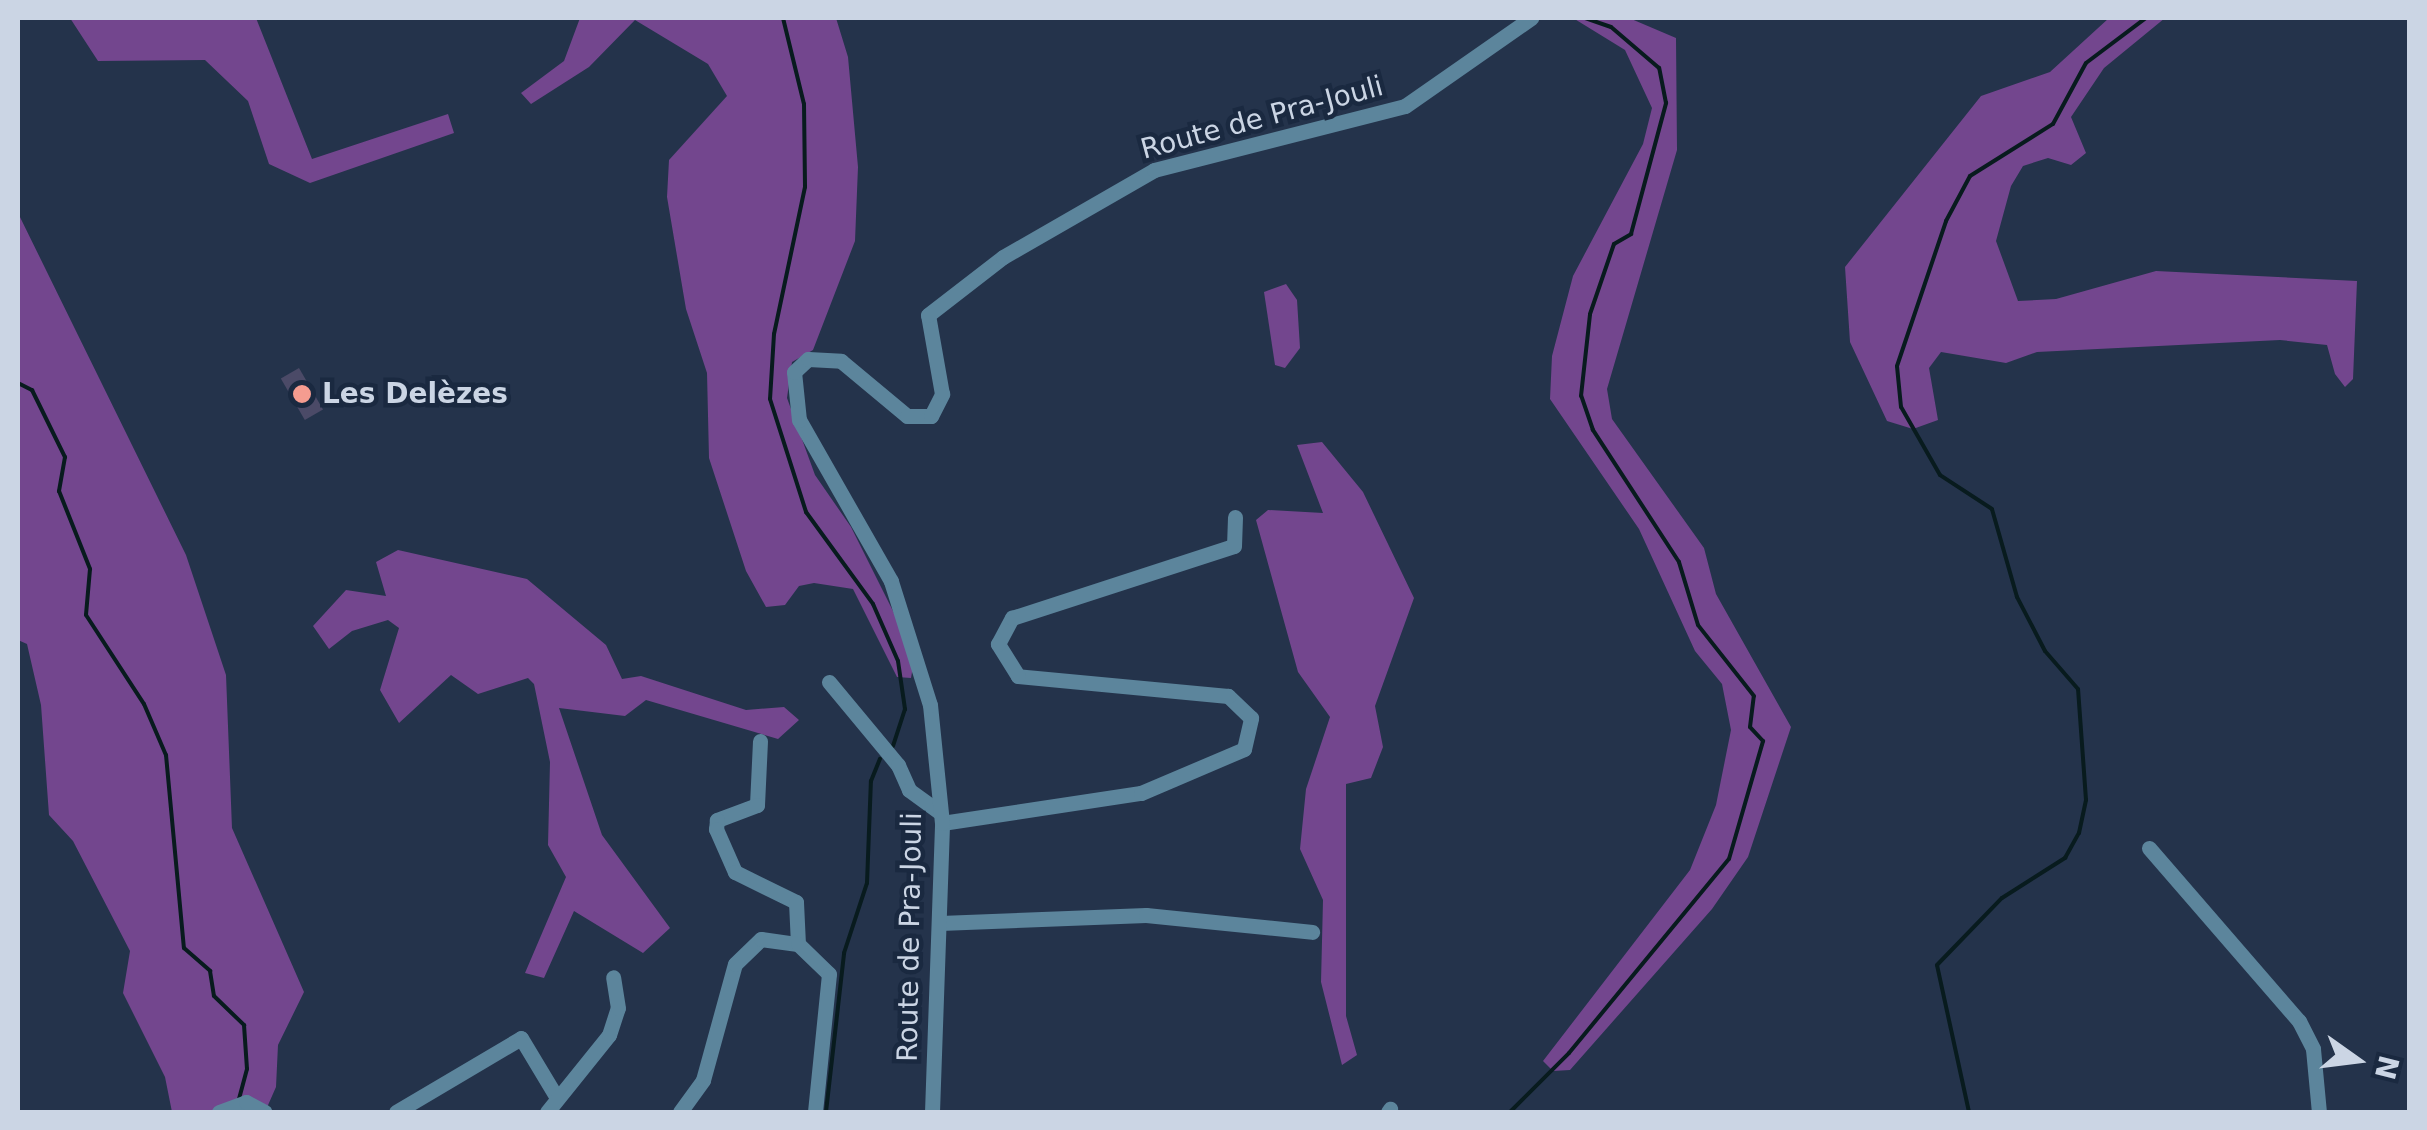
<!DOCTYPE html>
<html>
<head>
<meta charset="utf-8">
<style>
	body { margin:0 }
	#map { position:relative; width:2427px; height:1130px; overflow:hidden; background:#24334b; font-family:"DejaVu Sans",sans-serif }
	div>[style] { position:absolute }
	.green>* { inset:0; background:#73468e }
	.stream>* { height:4px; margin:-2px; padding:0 2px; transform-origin:2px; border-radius:2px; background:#081b1e }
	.building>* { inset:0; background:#4b4a67; transform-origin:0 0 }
	.minor>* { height:15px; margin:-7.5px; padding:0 7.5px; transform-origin:7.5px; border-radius:7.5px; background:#5c859c }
	.dots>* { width:28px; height:28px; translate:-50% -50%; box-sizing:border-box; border:5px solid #1a2940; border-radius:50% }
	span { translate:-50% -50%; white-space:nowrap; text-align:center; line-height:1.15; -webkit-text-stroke:9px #1a2940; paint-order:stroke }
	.street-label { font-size:28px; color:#cbd5e4 }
	.poi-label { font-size:28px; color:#cbd5e4; font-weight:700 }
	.left { translate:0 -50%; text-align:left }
	.frame { position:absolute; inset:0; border:20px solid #cbd5e4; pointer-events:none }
	.north { position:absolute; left:2307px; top:1010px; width:100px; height:100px; -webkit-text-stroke:8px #1a2940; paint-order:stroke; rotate:104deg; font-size:28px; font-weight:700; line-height:40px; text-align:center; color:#cbd5e4 }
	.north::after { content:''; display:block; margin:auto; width:35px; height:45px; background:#cbd5e4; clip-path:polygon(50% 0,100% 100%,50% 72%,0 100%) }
</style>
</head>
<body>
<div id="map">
	<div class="green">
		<i style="clip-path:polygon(70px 18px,256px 18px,312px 159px,448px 114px,454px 133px,310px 183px,269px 164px,248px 101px,205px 60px,98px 61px)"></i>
		<i style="clip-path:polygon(580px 18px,836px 18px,848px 57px,858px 167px,855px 241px,813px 350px,792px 362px,787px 398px,815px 475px,851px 527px,915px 655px,911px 678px,897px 677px,853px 589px,814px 583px,799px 586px,785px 605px,766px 607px,746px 571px,709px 458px,707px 373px,686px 309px,667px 197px,669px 160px,727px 96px,708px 64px,635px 20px,589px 67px,531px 104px,521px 93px,564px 61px)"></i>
		<i style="clip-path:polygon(1573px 18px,1629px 18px,1676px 38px,1677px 150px,1607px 389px,1612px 419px,1704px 548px,1716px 594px,1791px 727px,1748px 857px,1712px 909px,1570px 1070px,1553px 1071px,1543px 1061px,1690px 870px,1716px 805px,1731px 730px,1722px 684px,1695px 651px,1639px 529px,1550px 399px,1552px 356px,1573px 276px,1643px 144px,1652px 108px,1625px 50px)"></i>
		<i style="clip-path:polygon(2109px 18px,2165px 18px,2104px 68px,2071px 117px,2086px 153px,2071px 165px,2048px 158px,2023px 166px,2011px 186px,1996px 241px,2018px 301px,2056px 299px,2156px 271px,2357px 281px,2353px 379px,2345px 387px,2335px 374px,2327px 345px,2280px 340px,2037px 352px,2006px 363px,1941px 352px,1929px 368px,1938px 420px,1913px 429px,1887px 421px,1850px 342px,1845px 267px,1981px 96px,2050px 72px)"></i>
		<i style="clip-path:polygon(18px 213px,186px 555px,226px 675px,232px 828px,304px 992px,278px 1045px,276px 1087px,265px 1112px,172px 1112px,165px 1077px,123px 993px,130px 951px,73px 841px,49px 815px,41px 705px,27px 644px,18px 640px)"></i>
		<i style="clip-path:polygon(1286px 284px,1297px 300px,1300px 348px,1285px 368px,1275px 365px,1264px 292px)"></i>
		<i style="clip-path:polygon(1322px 442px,1363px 492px,1414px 598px,1375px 706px,1383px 747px,1371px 778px,1346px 784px,1346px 1016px,1357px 1055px,1342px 1065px,1321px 982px,1323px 900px,1300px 849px,1306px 789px,1330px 717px,1298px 672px,1256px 520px,1268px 510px,1323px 513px,1297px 445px)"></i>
		<i style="clip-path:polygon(398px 550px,527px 579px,606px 645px,622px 679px,641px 676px,746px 710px,784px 707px,799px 720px,778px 739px,646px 700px,625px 716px,559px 708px,602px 835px,670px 928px,643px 953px,574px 911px,544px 978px,525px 973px,566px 877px,548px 845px,550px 762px,534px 684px,528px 678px,478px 694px,451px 675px,399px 723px,380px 690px,399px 628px,388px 620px,352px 631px,329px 649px,313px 626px,346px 590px,386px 596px,376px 562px)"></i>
	</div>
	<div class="stream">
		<i style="left:783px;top:18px;width:89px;rotate:76.3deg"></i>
		<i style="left:804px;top:104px;width:83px;rotate:89.3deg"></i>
		<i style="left:805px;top:187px;width:150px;rotate:101.9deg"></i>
		<i style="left:774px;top:334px;width:65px;rotate:93.5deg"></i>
		<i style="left:770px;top:399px;width:119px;rotate:72.3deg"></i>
		<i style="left:806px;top:512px;width:114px;rotate:53.9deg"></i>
		<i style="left:873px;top:604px;width:62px;rotate:66.3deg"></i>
		<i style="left:898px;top:661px;width:49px;rotate:81.7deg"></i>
		<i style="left:905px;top:709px;width:39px;rotate:108deg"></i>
		<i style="left:18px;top:383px;width:16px;rotate:27deg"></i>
		<i style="left:32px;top:390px;width:75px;rotate:63.8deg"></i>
		<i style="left:65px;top:457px;width:35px;rotate:100deg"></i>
		<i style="left:59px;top:491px;width:84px;rotate:68.3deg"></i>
		<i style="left:90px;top:569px;width:46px;rotate:95deg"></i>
		<i style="left:86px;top:615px;width:106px;rotate:56.9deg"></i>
		<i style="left:144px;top:704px;width:56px;rotate:66.7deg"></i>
		<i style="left:166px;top:755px;width:194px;rotate:84.7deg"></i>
		<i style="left:184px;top:948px;width:35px;rotate:41deg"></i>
		<i style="left:210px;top:971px;width:25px;rotate:81deg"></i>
		<i style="left:214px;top:996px;width:42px;rotate:44deg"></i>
		<i style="left:244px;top:1025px;width:44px;rotate:86.1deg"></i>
		<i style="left:247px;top:1069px;width:31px;rotate:105deg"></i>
		<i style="left:826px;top:1112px;width:160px;rotate:-83.5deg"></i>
		<i style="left:844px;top:953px;width:74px;rotate:-71.8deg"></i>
		<i style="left:867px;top:883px;width:102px;rotate:-87.8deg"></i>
		<i style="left:871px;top:781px;width:24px;rotate:-68deg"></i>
		<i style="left:1510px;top:1112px;width:83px;rotate:-45deg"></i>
		<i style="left:1569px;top:1053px;width:251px;rotate:-50.5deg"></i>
		<i style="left:1729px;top:859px;width:123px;rotate:-73.9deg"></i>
		<i style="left:1763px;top:741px;width:19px;rotate:-133deg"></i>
		<i style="left:1750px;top:727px;width:31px;rotate:-83deg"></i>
		<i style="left:1754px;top:696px;width:90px;rotate:-128.3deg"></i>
		<i style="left:1698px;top:625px;width:66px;rotate:-106.8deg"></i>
		<i style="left:1679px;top:562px;width:158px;rotate:-123.1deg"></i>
		<i style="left:1593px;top:430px;width:36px;rotate:-109deg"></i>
		<i style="left:1581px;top:396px;width:82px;rotate:-83.7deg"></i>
		<i style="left:1590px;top:314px;width:74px;rotate:-71.1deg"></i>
		<i style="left:1614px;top:244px;width:20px;rotate:-30deg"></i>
		<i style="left:1631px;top:234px;width:136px;rotate:-75deg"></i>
		<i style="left:1666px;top:103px;width:36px;rotate:-101deg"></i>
		<i style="left:1659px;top:68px;width:63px;rotate:-139.5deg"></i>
		<i style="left:1611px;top:27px;width:28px;rotate:-161deg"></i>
		<i style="left:1969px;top:1112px;width:150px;rotate:-102.3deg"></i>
		<i style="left:1937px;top:965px;width:93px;rotate:-45.9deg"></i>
		<i style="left:2002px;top:898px;width:75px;rotate:-32.4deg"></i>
		<i style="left:2065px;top:858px;width:29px;rotate:-61deg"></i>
		<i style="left:2079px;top:833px;width:34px;rotate:-78deg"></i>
		<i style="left:2086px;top:800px;width:111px;rotate:-94.1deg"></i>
		<i style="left:2078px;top:689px;width:50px;rotate:-131deg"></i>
		<i style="left:2045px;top:651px;width:61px;rotate:-117.4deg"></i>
		<i style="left:2017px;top:597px;width:91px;rotate:-105.9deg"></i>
		<i style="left:1992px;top:509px;width:62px;rotate:-146.8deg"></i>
		<i style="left:1940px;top:475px;width:78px;rotate:-119.8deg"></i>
		<i style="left:1901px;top:407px;width:41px;rotate:-95.6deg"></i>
		<i style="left:1897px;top:366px;width:153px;rotate:-71.3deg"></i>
		<i style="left:1946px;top:221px;width:51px;rotate:-61.9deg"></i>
		<i style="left:1970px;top:176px;width:98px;rotate:-32.1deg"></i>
		<i style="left:2053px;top:124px;width:69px;rotate:-61.6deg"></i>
		<i style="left:2086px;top:63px;width:75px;rotate:-36.9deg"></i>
	</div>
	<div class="building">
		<i style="left:299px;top:368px;width:48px;height:21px;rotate:60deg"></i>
	</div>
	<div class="minor">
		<i style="left:829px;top:682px;width:108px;rotate:50.3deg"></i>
		<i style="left:898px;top:765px;width:27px;rotate:66deg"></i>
		<i style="left:909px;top:790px;width:36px;rotate:36deg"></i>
		<i style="left:760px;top:741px;width:64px;rotate:92.7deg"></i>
		<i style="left:757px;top:805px;width:43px;rotate:159.4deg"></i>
		<i style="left:717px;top:820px;width:9px;rotate:96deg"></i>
		<i style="left:716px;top:829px;width:47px;rotate:66.2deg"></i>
		<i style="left:735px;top:872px;width:68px;rotate:26.2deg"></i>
		<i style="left:796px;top:902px;width:42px;rotate:87.3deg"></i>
		<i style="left:942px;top:823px;width:201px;rotate:-8.6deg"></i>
		<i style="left:1141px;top:793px;width:112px;rotate:-23.1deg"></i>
		<i style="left:1244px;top:749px;width:32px;rotate:-77deg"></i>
		<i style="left:1251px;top:718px;width:32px;rotate:-136deg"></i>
		<i style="left:1228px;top:696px;width:211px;rotate:-174.6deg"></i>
		<i style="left:1018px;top:676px;width:38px;rotate:-122deg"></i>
		<i style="left:998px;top:644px;width:30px;rotate:-62deg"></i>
		<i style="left:1012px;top:618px;width:233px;rotate:-18deg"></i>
		<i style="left:1234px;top:546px;width:29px;rotate:-88deg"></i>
		<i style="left:2149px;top:848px;width:229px;rotate:49.1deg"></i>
		<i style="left:2299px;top:1021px;width:31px;rotate:63deg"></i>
		<i style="left:2313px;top:1049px;width:63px;rotate:84.6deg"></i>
		<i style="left:940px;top:923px;width:206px;rotate:-2.2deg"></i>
		<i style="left:1146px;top:915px;width:167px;rotate:5.8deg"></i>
		<i style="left:219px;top:1112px;width:29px;rotate:-20deg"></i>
		<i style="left:246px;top:1102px;width:21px;rotate:28deg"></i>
		<i style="left:396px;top:1112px;width:145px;rotate:-30.6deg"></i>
		<i style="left:521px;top:1038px;width:70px;rotate:59deg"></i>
		<i style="left:547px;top:1112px;width:99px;rotate:-51.2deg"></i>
		<i style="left:609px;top:1035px;width:28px;rotate:-72deg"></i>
		<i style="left:618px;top:1008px;width:31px;rotate:-99deg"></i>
		<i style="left:680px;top:1112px;width:39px;rotate:-54deg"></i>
		<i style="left:703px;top:1080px;width:120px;rotate:-74.6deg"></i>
		<i style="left:735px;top:964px;width:36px;rotate:-44deg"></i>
		<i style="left:761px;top:939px;width:37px;rotate:8deg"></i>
		<i style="left:798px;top:944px;width:43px;rotate:44.1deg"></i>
		<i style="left:829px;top:974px;width:139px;rotate:95.8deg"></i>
		<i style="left:932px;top:1112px;width:289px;rotate:-88deg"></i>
		<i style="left:942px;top:823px;width:119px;rotate:-95.8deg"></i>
		<i style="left:930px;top:705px;width:130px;rotate:-107.5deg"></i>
		<i style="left:891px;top:581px;width:185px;rotate:-119.7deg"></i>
		<i style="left:799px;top:420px;width:48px;rotate:-95.9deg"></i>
		<i style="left:794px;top:372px;width:19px;rotate:-43deg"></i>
		<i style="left:808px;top:359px;width:33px;rotate:3deg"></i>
		<i style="left:841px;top:361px;width:86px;rotate:39.8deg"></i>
		<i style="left:907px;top:416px;width:24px"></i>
		<i style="left:931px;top:416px;width:25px;rotate:-63deg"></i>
		<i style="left:942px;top:394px;width:80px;rotate:-100deg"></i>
		<i style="left:928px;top:315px;width:95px;rotate:-37.7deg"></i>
		<i style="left:1003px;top:257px;width:174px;rotate:-29.9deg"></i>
		<i style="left:1154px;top:170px;width:259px;rotate:-14.3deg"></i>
		<i style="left:1405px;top:106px;width:154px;rotate:-34.9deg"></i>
		<i style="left:1388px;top:1112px;width:4px;rotate:-56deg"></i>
	</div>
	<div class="dots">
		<i style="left:302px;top:394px;background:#f59c90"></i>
	</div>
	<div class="street-label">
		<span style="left:1262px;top:118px;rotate:-15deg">Route de Pra-Jouli</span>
		<span style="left:910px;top:937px;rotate:-89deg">Route de Pra-Jouli</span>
	</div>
	<div class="poi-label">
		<span class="left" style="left:322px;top:394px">Les Delèzes</span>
	</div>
	<div class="frame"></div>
	<div class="north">N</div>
</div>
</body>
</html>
